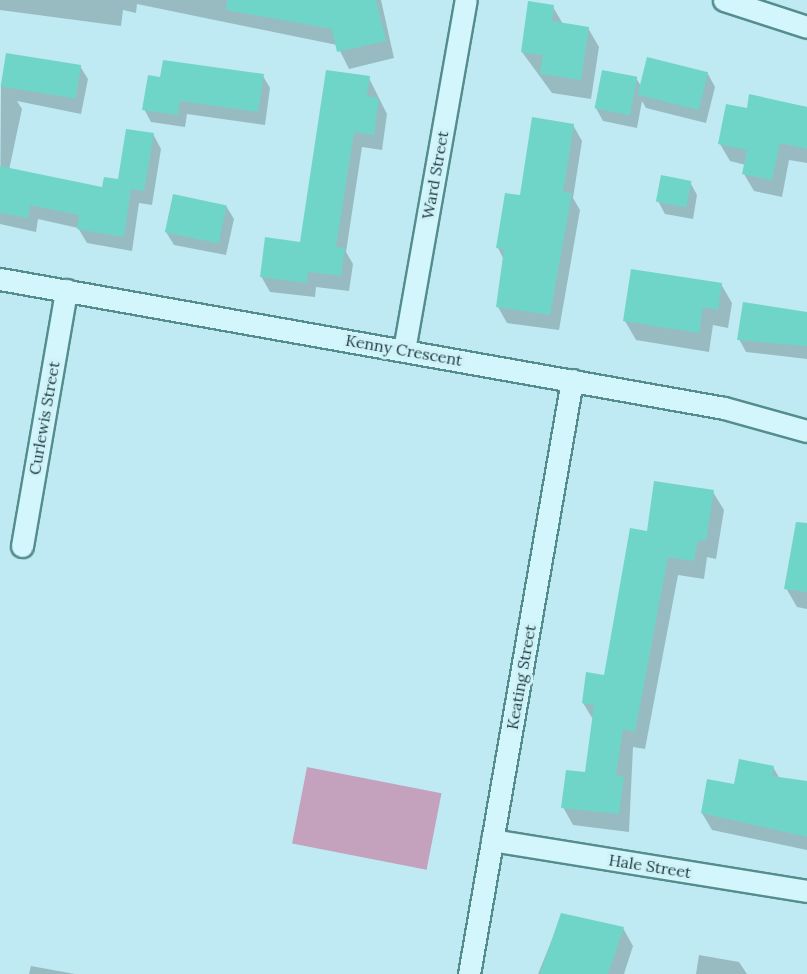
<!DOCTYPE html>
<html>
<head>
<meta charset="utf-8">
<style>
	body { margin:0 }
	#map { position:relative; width:807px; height:974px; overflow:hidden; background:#bfeaf3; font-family:Lora,serif }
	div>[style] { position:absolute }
	.water>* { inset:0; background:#c4a2be; transform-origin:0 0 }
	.shadow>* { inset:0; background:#0003 }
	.building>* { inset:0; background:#70d5c9; transform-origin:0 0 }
	.roads { filter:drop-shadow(2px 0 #558d8d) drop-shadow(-2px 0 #558d8d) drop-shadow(0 2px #558d8d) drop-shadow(0 -2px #558d8d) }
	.street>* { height:21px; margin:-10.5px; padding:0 10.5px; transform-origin:10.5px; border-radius:10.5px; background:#d3f6fc }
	span { translate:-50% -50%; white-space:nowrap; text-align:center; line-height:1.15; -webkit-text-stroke:6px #cff2f9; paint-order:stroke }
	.street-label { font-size:16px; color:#1b3b39 }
</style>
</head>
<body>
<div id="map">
	<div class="water">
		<i style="left:307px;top:767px;width:137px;height:78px;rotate:11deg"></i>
	</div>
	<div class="shadow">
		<i style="clip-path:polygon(0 0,381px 0,394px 58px,349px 69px,337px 45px,137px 4px,136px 13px,123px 10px,121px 26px,0 10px)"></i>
		<i style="clip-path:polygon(553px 7px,563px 24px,588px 28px,599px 47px,591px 99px,552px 93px,522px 52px)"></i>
		<i style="clip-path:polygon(80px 66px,88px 79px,81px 114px,17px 101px,22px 109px,9px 170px,103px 189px,119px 181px,153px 134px,161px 149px,152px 205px,139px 203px,132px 251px,87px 243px,78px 228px,38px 219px,36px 232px,0 224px,1px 86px)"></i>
		<i style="clip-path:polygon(708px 74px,715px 87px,706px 123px,646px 108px,642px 101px,637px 128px,603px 121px,596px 108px,636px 78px,641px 86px)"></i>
		<i style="clip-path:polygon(263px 76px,270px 88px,265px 125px,187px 114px,185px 127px,151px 122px,144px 109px,161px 79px)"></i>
		<i style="clip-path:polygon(369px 78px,387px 114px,382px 150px,362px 147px,346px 252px,353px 264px,349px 291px,316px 287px,315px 297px,270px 292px,261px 276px,301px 243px)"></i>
		<i style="clip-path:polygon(751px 96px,807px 107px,807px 163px,789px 160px,782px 197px,754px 191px,744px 174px,746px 165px,730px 161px,720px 144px,748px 110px)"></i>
		<i style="clip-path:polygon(573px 125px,582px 141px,573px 198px,580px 210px,559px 330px,507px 323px,498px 307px,504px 260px,498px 248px,521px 197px)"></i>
		<i style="clip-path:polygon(690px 182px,697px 195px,693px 219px,665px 214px,658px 201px)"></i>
		<i style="clip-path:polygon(226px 206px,234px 219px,226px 255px,174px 245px,166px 232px)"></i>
		<i style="clip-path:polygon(721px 284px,732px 303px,728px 328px,713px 325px,709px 352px,636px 340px,625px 321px)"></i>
		<i style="clip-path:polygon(807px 313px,807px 359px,746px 352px,739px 339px)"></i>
		<i style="clip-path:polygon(713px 492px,724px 510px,716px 559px,707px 557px,704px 579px,678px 575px,645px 749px,633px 747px,629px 832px,573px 825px,563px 807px,586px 774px,594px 721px,583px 703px,605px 677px,648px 533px)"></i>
		<i style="clip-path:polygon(807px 537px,807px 609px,797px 607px,786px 588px)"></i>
		<i style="clip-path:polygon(773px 767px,780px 779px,807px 783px,807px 850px,712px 830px,702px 813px,736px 786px)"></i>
		<i style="clip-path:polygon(562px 915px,623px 928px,633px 946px,624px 974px,538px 974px)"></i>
		<i style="clip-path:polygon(699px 955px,739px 962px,747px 974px,696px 974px)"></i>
		<i style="clip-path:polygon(31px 966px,75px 974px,29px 974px)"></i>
	</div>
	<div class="building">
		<i style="clip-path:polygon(227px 0,376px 0,386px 41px,337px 52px,332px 29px,226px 10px)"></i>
		<i style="clip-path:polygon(528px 1px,554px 5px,552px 21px,589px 27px,581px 80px,540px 74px,543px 55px,521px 52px)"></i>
		<i style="left:6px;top:53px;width:76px;height:34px;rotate:9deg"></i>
		<i style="left:647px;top:57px;width:63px;height:39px;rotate:14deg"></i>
		<i style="clip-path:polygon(163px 60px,264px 74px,258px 112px,180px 101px,178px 115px,142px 110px,148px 75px,160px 77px)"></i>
		<i style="clip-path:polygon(326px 70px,370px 76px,367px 96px,379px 98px,374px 135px,354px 132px,336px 247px,345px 248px,341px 276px,308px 272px,307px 283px,260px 277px,265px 237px,300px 242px)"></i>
		<i style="left:602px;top:70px;width:36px;height:39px;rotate:11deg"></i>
		<i style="clip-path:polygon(749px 94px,807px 107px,807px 149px,780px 143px,772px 180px,742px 174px,747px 150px,718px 144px,726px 104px,747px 108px)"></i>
		<i style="clip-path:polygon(532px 117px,574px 124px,563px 192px,572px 193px,550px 315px,496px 307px,504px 249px,496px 248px,505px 193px,520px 195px)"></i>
		<i style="clip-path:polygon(126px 129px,154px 133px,144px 191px,131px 189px,124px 237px,77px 229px,79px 215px,30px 205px,28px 218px,0 213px,0 166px,102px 187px,104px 177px,118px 179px)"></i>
		<i style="left:661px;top:175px;width:31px;height:27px;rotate:11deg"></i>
		<i style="left:173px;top:194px;width:55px;height:39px;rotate:12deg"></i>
		<i style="clip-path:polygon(631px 269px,722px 283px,718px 310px,703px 307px,699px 333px,623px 321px)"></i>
		<i style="clip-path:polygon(743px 302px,807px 312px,807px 346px,737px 340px)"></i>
		<i style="clip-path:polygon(654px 481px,714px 490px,706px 541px,698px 540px,694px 561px,668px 557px,635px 732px,623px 729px,616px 776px,624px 776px,619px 814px,561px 808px,566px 770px,585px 772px,594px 705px,582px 703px,586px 672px,604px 675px,630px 528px,647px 531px)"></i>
		<i style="clip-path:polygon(796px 522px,807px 523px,807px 592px,784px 589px)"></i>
		<i style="clip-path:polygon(739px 759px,774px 766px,772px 776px,807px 781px,807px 837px,701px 813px,707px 779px,734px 784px)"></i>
		<i style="clip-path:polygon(561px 913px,624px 927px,608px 974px,540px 974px)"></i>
	</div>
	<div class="roads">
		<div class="street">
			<i style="left:724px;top:0;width:87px;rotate:18deg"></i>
			<i style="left:0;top:279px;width:735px;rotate:10.1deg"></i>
			<i style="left:724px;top:408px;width:86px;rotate:15.5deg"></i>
			<i style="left:404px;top:350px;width:355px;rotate:-80deg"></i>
			<i style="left:22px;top:546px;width:260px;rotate:-80.2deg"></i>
			<i style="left:492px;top:840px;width:319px;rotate:9.2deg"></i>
			<i style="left:469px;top:974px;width:603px;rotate:-80.16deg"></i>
		</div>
	</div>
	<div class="street-label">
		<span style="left:435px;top:175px;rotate:-80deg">Ward Street</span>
		<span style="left:404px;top:350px;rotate:10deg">Kenny Crescent</span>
		<span style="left:44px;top:418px;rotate:-80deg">Curlewis Street</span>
		<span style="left:521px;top:677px;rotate:-80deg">Keating Street</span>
		<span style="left:650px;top:866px;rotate:9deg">Hale Street</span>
	</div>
</div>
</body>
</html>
